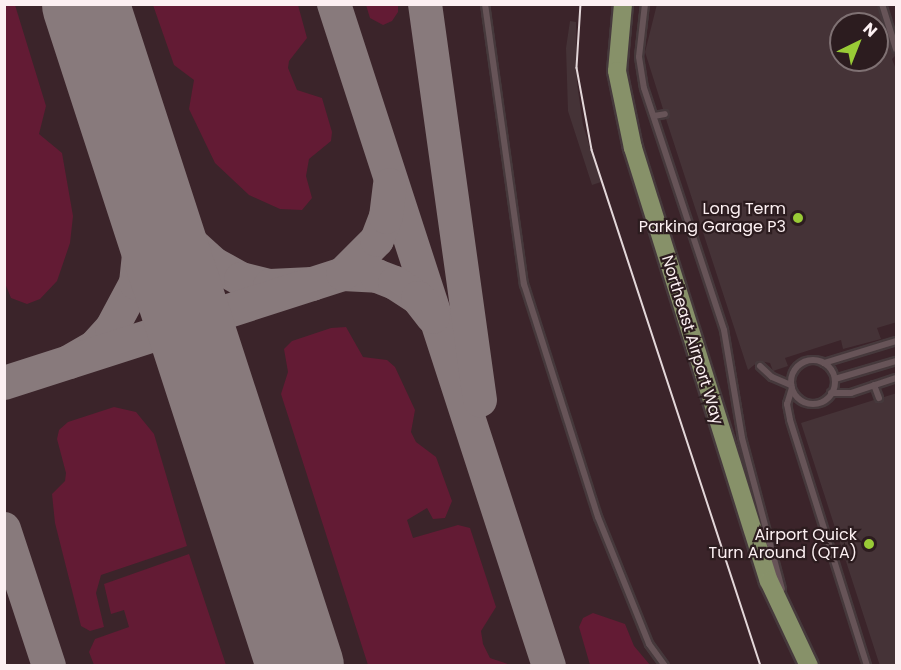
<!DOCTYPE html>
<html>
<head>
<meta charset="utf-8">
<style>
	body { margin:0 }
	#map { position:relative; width:901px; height:670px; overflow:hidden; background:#2c1c1f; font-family:Poppins,sans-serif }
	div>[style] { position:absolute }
	.built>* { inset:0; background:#3b242a }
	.green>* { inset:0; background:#631b34 }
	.taxiway>* { height:34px; margin:-17px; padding:0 17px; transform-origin:17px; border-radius:17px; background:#887a7c }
	.runway>* { height:87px; margin:-43.5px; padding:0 43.5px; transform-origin:43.5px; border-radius:43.5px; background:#887a7c }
	.building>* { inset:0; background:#453337 }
	.roads { filter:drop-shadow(2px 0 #46393c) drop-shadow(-2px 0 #46393c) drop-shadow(0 2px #46393c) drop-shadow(0 -2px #46393c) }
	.lane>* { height:6px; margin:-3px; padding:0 3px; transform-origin:3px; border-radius:3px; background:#675458 }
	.lane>.ring { margin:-3px; padding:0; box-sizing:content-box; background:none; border:6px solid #675458; border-radius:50% }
	.primary>* { height:18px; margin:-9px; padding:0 9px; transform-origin:9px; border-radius:9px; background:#879169 }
	.tram>* { height:1.5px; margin:-0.75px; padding:0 0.75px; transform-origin:0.75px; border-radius:0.75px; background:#e3d7d9 }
	.dots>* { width:16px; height:16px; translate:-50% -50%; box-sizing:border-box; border:3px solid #2c1c1f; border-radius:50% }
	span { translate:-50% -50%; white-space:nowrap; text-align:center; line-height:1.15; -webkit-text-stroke:4.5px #2c1c1f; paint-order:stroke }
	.poi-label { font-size:16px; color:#fcf0f2 }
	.right { translate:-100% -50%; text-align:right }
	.street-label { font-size:16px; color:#fcf0f2 }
	.frame { position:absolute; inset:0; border:6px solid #fcf0f2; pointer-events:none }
	.north { position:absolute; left:829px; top:12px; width:60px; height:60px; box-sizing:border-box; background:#2c1c1f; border:2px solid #7f7173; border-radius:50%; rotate:43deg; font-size:16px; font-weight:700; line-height:24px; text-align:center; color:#fcf0f2 }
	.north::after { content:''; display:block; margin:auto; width:21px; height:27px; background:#99cb36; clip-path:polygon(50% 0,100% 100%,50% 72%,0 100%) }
</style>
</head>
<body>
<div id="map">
	<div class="built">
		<i style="clip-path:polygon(evenodd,4px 5px,896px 5px,896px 665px,5px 665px,4px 5px,841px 24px,877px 24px,877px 60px,841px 60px,841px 24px)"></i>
	</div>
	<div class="green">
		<i style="clip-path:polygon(15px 5px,46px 106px,39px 134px,62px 153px,73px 216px,70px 243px,57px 281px,40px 299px,27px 304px,11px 298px,4px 281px,4px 5px)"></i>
		<i style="clip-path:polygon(153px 5px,298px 5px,307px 38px,289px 61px,288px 68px,297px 90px,322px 98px,332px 132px,331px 141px,309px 159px,306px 176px,312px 198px,302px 210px,280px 209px,249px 195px,215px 163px,189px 109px,194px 80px,174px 65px)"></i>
		<i style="clip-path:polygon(366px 5px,398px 5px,398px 12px,392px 21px,383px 25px,370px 18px)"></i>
		<i style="clip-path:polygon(346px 327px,363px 357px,387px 360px,395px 367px,415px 410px,411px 432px,416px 442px,436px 457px,452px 501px,445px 518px,433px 519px,427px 508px,407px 520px,413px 538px,458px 525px,470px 528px,496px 607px,481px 631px,483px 644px,490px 658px,511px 665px,368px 665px,281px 394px,288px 372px,284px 349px,292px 341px,331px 328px)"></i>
		<i style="clip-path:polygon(114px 407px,136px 412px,154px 434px,187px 546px,101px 575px,96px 593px,104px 627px,90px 631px,81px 626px,55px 523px,52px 494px,65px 481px,66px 473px,57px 439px,59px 430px,68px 422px)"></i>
		<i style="clip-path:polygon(189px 554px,226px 665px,94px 665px,89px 652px,95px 639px,129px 627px,124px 610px,111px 614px,104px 584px)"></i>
		<i style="clip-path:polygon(593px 613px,625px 624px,634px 646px,650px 665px,590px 665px,579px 627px,583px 618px)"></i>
	</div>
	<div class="taxiway">
		<i style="left:334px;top:4px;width:696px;rotate:72.01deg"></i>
		<i style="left:425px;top:4px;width:400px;rotate:82.1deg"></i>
		<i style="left:343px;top:274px;width:34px;rotate:3deg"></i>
		<i style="left:377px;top:276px;width:19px;rotate:21deg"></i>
		<i style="left:395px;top:283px;width:27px;rotate:33deg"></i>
		<i style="left:418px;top:298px;width:24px;rotate:52deg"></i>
		<i style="left:69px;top:362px;width:30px;rotate:-30deg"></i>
		<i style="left:95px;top:347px;width:25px;rotate:-48deg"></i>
		<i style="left:112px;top:328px;width:51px;rotate:-61.9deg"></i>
		<i style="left:136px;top:283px;width:36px;rotate:-84deg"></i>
		<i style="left:140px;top:247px;width:96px;rotate:-94.8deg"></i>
		<i style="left:132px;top:151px;width:63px;rotate:61.4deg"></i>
		<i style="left:162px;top:206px;width:39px;rotate:54deg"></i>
		<i style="left:185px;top:238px;width:39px;rotate:42deg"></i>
		<i style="left:214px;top:264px;width:31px;rotate:29deg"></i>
		<i style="left:241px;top:279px;width:30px;rotate:14deg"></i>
		<i style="left:270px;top:286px;width:42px;rotate:-2.7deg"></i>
		<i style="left:4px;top:383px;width:356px;rotate:-17.8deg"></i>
		<i style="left:343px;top:274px;width:48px;rotate:-45deg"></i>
		<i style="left:377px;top:240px;width:25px;rotate:-69deg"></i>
		<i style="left:386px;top:217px;width:32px;rotate:-83deg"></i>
		<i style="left:4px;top:529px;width:144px;rotate:71.8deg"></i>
	</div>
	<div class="runway">
		<i style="left:85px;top:4px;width:696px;rotate:72.01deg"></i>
	</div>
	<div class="building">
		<i style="clip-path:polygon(evenodd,657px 4px,877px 4px,891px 51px,897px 54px,892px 59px,897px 72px,897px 322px,877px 328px,881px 339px,843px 349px,841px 340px,785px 358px,788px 366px,773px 371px,770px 363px,759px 361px,748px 370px,666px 119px,670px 112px,663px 109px,645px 52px,657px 4px,841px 24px,877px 24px,877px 60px,841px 60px,841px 24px)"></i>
		<i style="clip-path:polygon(570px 21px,576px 22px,577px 83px,583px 125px,601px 182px,592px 185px,568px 111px,566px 48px)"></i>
		<i style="clip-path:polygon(897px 393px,897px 666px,880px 666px,801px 423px,874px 400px,880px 403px,884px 397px)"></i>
	</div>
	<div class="roads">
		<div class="lane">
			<i style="left:485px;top:4px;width:283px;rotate:82.1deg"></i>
			<i style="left:524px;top:284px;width:244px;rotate:72.4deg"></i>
			<i style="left:598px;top:517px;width:137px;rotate:68.1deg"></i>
			<i style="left:649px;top:644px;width:27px;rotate:54deg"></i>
			<i style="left:645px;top:4px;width:53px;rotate:96.5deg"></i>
			<i style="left:639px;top:57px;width:31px;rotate:81deg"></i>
			<i style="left:644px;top:88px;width:255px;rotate:71.7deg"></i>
			<i style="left:724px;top:330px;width:109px;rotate:80.5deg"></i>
			<i style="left:742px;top:438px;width:156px;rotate:75.2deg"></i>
			<i style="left:882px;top:4px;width:47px;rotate:72.7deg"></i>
			<i style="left:654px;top:116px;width:11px;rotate:-10deg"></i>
			<i class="ring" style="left:791px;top:360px;width:38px;height:38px"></i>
			<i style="left:824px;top:363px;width:75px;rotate:-17deg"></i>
			<i style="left:760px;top:366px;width:16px;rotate:43deg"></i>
			<i style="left:772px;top:377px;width:21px;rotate:23deg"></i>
			<i style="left:835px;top:379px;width:64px;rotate:-16.4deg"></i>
			<i style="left:874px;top:385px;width:14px;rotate:69deg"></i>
			<i style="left:792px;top:388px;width:17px;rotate:107deg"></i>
			<i style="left:787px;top:404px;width:16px;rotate:79deg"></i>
			<i style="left:790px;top:420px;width:258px;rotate:72.6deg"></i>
			<i style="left:831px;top:393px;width:20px"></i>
			<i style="left:851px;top:393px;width:47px;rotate:-18.4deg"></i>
		</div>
		<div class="primary">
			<i style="left:623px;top:4px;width:67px;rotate:95.1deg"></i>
			<i style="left:617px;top:71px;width:79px;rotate:78.3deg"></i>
			<i style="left:633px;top:148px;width:454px;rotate:72.6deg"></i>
			<i style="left:769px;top:581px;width:94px;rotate:64.8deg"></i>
		</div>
	</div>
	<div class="tram">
		<i style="left:581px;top:4px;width:64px;rotate:93.6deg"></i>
		<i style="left:577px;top:68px;width:83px;rotate:79.6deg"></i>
		<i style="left:592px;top:150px;width:543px;rotate:71.87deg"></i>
	</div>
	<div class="dots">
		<i style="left:798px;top:218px;background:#99cb36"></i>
		<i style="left:869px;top:544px;background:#99cb36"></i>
	</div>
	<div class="poi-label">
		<span class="right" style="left:786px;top:218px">Long Term<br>Parking Garage P3</span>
		<span class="right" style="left:857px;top:544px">Airport Quick<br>Turn Around (QTA)</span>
	</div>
	<div class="street-label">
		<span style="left:692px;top:340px;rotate:73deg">Northeast Airport Way</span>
	</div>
	<div class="frame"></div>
	<div class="north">N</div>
</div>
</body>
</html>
